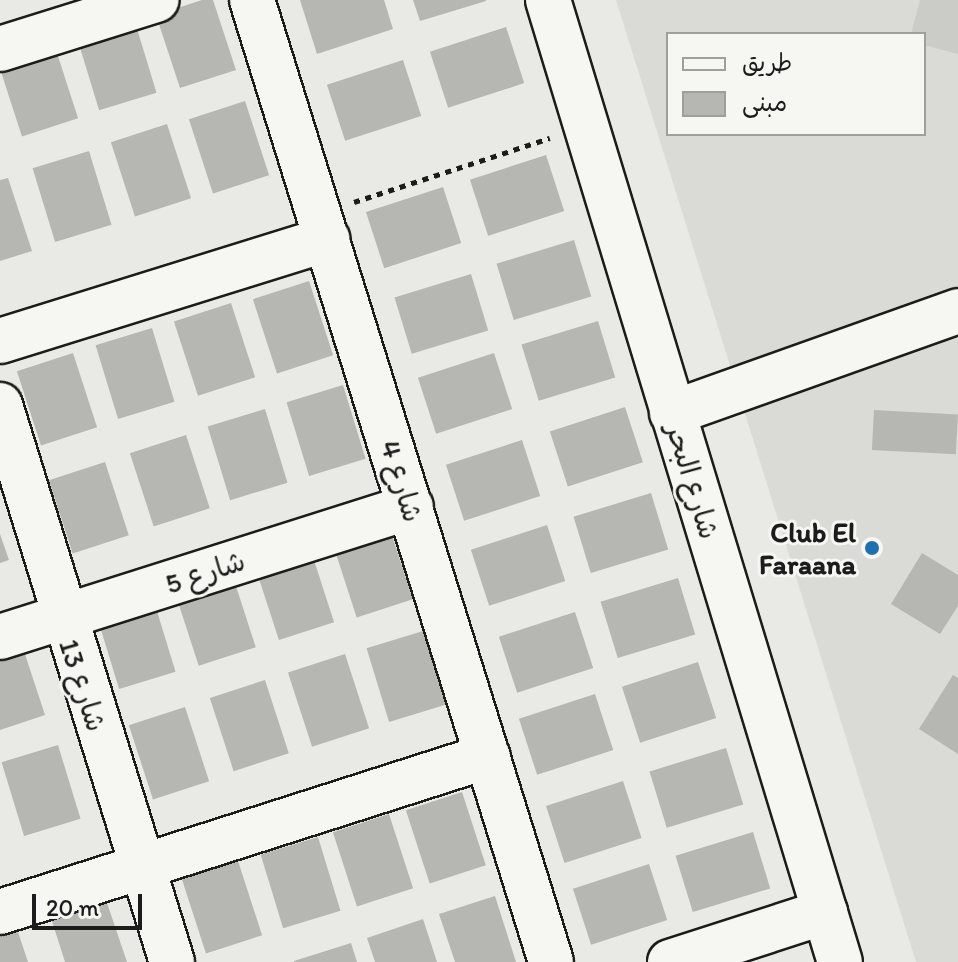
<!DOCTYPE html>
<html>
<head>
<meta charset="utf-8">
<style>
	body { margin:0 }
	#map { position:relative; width:958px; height:962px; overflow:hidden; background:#e9e9e5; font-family:Itim,"Playpen Sans Arabic",sans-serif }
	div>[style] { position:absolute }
	.built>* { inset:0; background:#dadad6 }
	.green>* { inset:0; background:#cbcbc7 }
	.building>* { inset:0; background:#b6b6b3; transform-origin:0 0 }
	.path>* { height:5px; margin-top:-2.5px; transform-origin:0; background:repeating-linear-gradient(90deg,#1c1c1c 0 6px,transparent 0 12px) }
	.roads { filter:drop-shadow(2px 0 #1c1c1c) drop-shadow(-2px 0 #1c1c1c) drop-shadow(0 2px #1c1c1c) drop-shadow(0 -2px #1c1c1c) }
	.minor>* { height:44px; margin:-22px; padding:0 22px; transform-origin:22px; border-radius:22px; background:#f6f6f2 }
	.major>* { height:44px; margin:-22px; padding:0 22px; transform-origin:22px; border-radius:22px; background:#f6f6f2 }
	.dots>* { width:22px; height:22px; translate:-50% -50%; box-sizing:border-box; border:4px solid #f6f6f2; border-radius:50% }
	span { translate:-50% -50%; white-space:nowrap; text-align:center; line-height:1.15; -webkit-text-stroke:6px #f6f6f2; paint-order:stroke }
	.street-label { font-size:28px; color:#1c1c1c }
	.poi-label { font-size:28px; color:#1c1c1c; font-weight:700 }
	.right { translate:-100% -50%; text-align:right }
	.legend { position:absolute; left:666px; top:32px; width:260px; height:104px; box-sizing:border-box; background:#f6f6f2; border:2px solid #9f9f9c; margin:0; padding:10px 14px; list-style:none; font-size:24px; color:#1c1c1c }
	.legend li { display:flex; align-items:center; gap:16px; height:40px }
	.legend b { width:40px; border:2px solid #9f9f9c }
	.scale { position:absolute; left:32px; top:894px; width:110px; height:36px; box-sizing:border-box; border:4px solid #1c1c1c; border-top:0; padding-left:10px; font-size:24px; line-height:28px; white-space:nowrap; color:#1c1c1c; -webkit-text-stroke:6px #f6f6f2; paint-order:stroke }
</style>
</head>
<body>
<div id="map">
	<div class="built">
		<i style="clip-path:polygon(evenodd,616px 0,958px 0,958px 962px,916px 962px,616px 0,668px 34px,924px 34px,924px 134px,668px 134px,668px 34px)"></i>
	</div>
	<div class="green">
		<i style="clip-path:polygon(920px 0,958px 0,958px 54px,924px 45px,924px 34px,911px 34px)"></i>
	</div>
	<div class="building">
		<i style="clip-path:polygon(202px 0,213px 0,236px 70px,180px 88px,156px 15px)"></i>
		<i style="clip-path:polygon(300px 0,384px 0,393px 29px,317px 54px)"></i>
		<i style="clip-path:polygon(413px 0,486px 0,486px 1px,420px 21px)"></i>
		<i style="left:134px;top:19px;width:77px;height:60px;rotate:73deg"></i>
		<i style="left:506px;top:27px;width:59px;height:80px;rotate:72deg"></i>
		<i style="left:54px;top:44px;width:78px;height:59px;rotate:72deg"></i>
		<i style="left:403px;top:60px;width:59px;height:80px;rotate:72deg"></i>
		<i style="left:245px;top:101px;width:78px;height:59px;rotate:72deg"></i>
		<i style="left:167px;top:124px;width:78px;height:59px;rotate:72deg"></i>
		<i style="left:89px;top:151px;width:77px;height:59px;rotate:73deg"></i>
		<i style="left:546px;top:155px;width:59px;height:80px;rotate:72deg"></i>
		<i style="clip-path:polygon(8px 178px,32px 251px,0 261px,0 180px)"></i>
		<i style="left:443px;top:187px;width:59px;height:81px;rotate:72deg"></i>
		<i style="left:574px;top:240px;width:59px;height:81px;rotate:73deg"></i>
		<i style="left:471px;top:274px;width:59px;height:80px;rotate:73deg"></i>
		<i style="left:309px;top:281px;width:78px;height:59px;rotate:72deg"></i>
		<i style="left:231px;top:303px;width:78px;height:60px;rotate:72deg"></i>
		<i style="left:598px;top:321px;width:59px;height:80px;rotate:73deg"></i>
		<i style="left:152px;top:328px;width:77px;height:59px;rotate:73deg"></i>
		<i style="left:73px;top:353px;width:78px;height:59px;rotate:72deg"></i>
		<i style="left:494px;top:353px;width:59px;height:80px;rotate:72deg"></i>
		<i style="left:343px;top:385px;width:77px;height:59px;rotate:73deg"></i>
		<i style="left:625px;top:407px;width:58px;height:79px;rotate:72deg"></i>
		<i style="left:265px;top:409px;width:77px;height:60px;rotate:73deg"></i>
		<i style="left:874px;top:410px;width:84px;height:40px;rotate:3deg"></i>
		<i style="left:186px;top:435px;width:77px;height:59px;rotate:72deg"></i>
		<i style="left:522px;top:440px;width:59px;height:80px;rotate:72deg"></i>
		<i style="left:105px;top:462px;width:77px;height:59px;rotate:72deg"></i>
		<i style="left:651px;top:493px;width:59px;height:81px;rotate:73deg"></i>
		<i style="left:547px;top:525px;width:59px;height:80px;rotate:72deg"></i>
		<i style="left:389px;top:526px;width:77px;height:59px;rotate:72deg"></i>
		<i style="clip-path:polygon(0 534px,9px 560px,0 563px)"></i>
		<i style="left:310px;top:548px;width:78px;height:58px;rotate:72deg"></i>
		<i style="clip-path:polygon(922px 553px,958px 575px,958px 606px,940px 634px,891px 604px)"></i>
		<i style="left:232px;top:574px;width:77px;height:60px;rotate:72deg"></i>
		<i style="left:678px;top:578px;width:59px;height:81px;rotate:73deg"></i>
		<i style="left:153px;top:598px;width:77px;height:59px;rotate:73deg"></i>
		<i style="left:575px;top:612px;width:59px;height:80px;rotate:72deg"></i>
		<i style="left:423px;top:631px;width:77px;height:59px;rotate:73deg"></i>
		<i style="clip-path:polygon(21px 642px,45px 715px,0 730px,0 649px)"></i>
		<i style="left:345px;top:654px;width:78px;height:60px;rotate:72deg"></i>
		<i style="left:698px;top:662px;width:59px;height:80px;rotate:72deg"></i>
		<i style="clip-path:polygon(953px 675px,958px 678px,958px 754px,919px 729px)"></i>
		<i style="left:265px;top:680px;width:77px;height:58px;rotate:72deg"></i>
		<i style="left:595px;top:694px;width:59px;height:80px;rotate:72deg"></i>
		<i style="left:185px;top:707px;width:78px;height:59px;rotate:72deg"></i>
		<i style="left:58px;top:745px;width:77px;height:59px;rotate:73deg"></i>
		<i style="left:726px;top:748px;width:59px;height:80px;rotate:73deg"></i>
		<i style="left:623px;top:781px;width:60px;height:81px;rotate:72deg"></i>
		<i style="left:462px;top:792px;width:77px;height:59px;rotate:72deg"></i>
		<i style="left:389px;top:814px;width:78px;height:59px;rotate:72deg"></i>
		<i style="left:753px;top:832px;width:59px;height:81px;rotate:73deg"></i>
		<i style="left:318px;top:837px;width:77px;height:60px;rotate:73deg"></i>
		<i style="left:238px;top:861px;width:78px;height:59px;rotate:72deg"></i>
		<i style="left:649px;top:864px;width:59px;height:80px;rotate:72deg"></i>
		<i style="clip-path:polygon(495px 896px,516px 962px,455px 962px,439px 914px)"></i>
		<i style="clip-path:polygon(106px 900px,127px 962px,65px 962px,51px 918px)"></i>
		<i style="clip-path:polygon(423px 919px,437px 962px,375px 962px,367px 938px)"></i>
		<i style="clip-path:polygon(17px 929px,28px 962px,0 962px,0 935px)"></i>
		<i style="clip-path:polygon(351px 943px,357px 962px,294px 962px,294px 961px)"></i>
	</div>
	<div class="path">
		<i style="left:354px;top:202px;width:206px;rotate:-18.1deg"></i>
	</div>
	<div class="roads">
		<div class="minor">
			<i style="left:252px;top:0;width:1007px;rotate:72.73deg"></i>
			<i style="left:0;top:49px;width:164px;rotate:-17.4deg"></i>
			<i style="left:0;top:341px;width:343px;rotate:-17.3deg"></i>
			<i style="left:0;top:405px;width:583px;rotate:72.84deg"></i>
			<i style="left:672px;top:413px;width:304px;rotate:-19.6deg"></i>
			<i style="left:0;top:637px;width:431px;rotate:-17.6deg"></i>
			<i style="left:0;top:912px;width:512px;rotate:-17.73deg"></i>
			<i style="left:670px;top:962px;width:163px;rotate:-17.9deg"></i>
		</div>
		<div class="major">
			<i style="left:548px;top:0;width:1005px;rotate:73.12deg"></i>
		</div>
	</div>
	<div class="dots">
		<i style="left:872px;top:548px;background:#1f6fb2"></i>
	</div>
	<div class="street-label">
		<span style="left:402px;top:481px;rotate:73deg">شارع 4</span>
		<span style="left:693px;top:481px;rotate:73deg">شارع البحر</span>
		<span style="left:205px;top:572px;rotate:-18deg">شارع 5</span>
		<span style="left:83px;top:685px;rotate:72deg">شارع 13</span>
	</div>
	<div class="poi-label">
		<span class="right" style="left:856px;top:548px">Club El<br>Faraana</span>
	</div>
	<ul class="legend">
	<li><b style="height:10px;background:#f6f6f2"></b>طريق</li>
	<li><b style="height:22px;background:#b6b6b3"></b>مبنى</li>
	</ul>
	<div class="scale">20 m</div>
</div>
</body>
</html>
